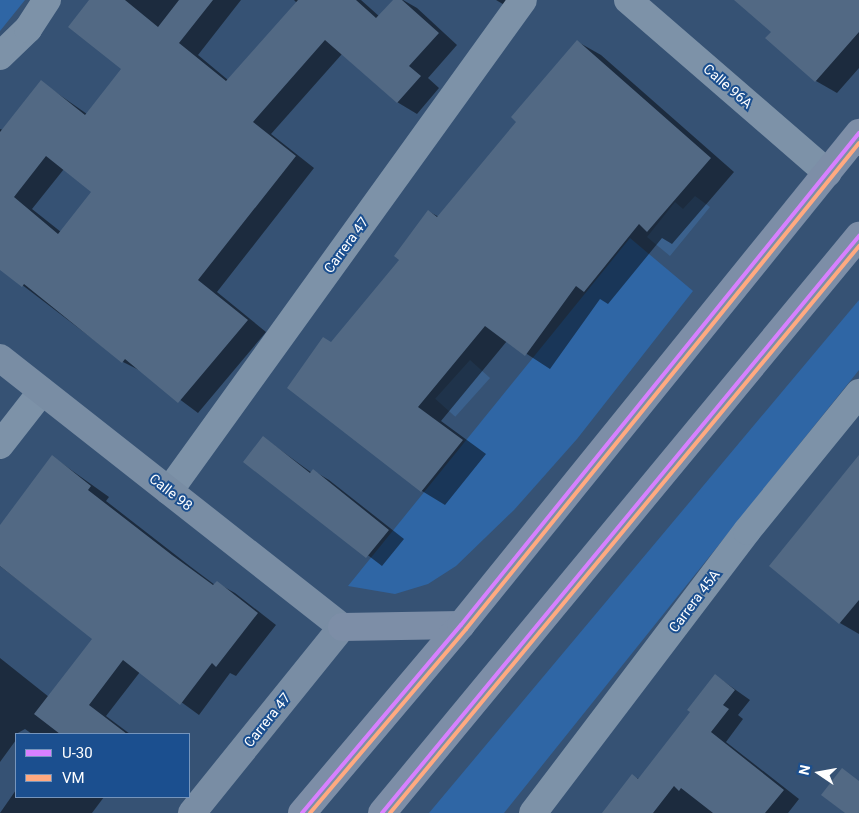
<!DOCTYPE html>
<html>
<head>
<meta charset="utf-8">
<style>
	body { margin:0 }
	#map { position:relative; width:859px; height:813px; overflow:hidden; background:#365274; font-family:Roboto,sans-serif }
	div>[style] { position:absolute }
	.green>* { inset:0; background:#2f66a5 }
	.water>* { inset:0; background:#3b618d; transform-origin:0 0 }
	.shadow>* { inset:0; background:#0007 }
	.building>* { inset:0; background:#526984 }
	.street>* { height:28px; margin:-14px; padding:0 14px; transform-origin:14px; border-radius:14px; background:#7d92a8 }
	.secondary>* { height:28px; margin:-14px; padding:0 14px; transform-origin:14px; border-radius:14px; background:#798da4 }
	.primary>* { height:28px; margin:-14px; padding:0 14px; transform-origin:14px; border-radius:14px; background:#7d8ea7 }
	.bus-1>* { height:4px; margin:-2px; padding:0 2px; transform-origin:2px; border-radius:2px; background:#d880ff }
	.bus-2>* { height:4px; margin:-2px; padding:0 2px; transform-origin:2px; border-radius:2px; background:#ffa980 }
	span { translate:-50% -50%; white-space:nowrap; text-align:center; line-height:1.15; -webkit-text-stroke:4px #1b4f8f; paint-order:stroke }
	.street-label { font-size:14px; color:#fff }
	.legend { position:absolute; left:15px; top:733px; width:175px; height:65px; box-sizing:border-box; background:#1b4f8f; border:1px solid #7695bc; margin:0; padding:6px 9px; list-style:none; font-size:15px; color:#fff }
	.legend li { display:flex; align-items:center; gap:10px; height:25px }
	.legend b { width:25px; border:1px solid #7695bc }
	.north { position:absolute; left:794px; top:748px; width:50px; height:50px; -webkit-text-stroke:4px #1b4f8f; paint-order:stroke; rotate:282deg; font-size:14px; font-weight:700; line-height:20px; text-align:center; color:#fff }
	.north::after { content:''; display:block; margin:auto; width:18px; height:22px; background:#fff; clip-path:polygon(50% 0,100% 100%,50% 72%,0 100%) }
</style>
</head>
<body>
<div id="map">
	<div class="green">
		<i style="clip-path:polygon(0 0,25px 0,0 31px)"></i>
		<i style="clip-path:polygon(630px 238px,693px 291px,577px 439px,514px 510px,456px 566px,428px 584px,395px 594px,348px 586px)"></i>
		<i style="clip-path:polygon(859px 300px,859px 370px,504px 813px,429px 813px)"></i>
	</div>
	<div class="water">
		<i style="clip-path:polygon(695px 196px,710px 207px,670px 256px,647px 237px,675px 202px,683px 209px)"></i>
		<i style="left:470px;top:360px;width:27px;height:52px;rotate:42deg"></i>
	</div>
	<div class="shadow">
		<i style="clip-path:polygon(evenodd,91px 0,241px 0,198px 55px,228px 80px,297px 3px,294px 0,361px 0,380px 17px,394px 0,403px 0,417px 8px,457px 45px,428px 78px,439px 88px,417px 114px,397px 102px,342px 54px,271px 134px,314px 168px,217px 292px,266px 332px,198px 413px,143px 372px,123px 362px,0 268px,0 129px,3px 130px,41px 82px,87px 114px,123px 69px,91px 0,64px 169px,93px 192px,61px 232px,32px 209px,64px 169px)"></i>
		<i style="clip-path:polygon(496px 0,521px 0,513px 10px)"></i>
		<i style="clip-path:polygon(736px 0,859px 0,859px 68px,837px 93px,816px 81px,767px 38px,772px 32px)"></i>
		<i style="clip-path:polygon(578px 42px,601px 55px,734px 172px,672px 244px,662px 238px,608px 304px,600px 299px,550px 369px,507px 341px,441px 421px,486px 454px,445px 505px,422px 491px,332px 343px,401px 260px,428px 211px,439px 217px,518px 121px)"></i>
		<i style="clip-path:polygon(264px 438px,312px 473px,314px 471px,329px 480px,404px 539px,382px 566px,245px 461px)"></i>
		<i style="clip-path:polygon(53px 457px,109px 497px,106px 501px,191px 567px,215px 585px,217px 583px,235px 593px,276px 625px,236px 676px,230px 673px,199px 715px,140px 672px,106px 716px,130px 734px,32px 734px,25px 729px,16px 734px,16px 740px,0 762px,0 658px,49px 697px,94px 639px,0 566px,0 526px)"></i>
		<i style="clip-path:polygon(859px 459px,859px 634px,840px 623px)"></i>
		<i style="clip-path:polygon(716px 676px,750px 700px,738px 715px,743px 719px,726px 742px,799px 799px,788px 813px,608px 813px,632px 776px,639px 779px,692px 712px)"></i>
		<i style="clip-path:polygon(16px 790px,16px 797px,104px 797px,92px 813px,0 813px)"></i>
	</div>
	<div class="building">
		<i style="clip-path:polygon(evenodd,89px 0,125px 0,158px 27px,179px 0,213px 0,179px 43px,226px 81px,298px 0,356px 0,376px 18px,393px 0,402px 0,439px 33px,409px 66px,421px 76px,397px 103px,325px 40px,253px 122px,296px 156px,198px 280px,248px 320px,178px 403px,125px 359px,122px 363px,24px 284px,22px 287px,0 270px,0 132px,41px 80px,85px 115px,121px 69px,68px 27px,89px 0,46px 156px,91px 192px,58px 234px,14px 197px,46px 156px)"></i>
		<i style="clip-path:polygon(734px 0,859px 0,859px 32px,815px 82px,765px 38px,771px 32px)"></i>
		<i style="clip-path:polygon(577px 40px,711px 158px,647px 232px,639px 224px,584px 292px,576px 286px,525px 356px,485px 326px,418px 407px,463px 440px,421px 492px,287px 388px,323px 337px,331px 342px,399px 260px,394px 256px,428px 210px,437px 217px,516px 122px,511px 117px)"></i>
		<i style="clip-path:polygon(263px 436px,310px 473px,313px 469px,389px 530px,366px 558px,243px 462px)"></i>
		<i style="clip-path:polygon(52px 455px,91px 486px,88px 490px,172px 555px,213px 585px,217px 581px,258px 613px,216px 667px,212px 663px,180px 705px,123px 660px,89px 705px,127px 734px,60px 734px,34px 714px,92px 639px,0 566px,0 525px)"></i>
		<i style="clip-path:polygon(859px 455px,859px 600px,839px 624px,769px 566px)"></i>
		<i style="clip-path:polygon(715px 674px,735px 690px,723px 705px,729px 709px,711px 732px,784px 790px,765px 813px,713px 813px,681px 788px,679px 791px,674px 786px,653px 813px,602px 813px,632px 774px,638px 779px,690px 712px,687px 710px)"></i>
		<i style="clip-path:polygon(842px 768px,859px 781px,859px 813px,845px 813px,821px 795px)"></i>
	</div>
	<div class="street">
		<i style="left:628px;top:0;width:264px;rotate:40.9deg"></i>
		<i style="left:0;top:56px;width:39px;rotate:-44deg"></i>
		<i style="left:28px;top:29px;width:35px;rotate:-57deg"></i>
		<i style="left:0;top:445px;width:68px;rotate:-52.1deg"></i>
		<i style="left:169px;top:491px;width:605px;rotate:-54.21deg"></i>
		<i style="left:533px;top:813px;width:354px;rotate:-52.8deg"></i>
		<i style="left:747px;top:531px;width:178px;rotate:-50.9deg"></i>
	</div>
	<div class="secondary">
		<i style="left:0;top:358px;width:435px;rotate:38.2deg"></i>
		<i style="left:342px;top:627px;width:239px;rotate:128.9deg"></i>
	</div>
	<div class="primary">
		<i style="left:342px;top:627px;width:119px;rotate:-1deg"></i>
		<i style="left:302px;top:813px;width:246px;rotate:-49.8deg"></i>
		<i style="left:461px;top:625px;width:633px;rotate:-51.03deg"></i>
		<i style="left:382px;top:813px;width:749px;rotate:-50.42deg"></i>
	</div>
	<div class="bus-1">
		<i style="left:302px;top:813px;width:246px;rotate:-49.8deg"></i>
		<i style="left:461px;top:625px;width:633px;rotate:-51.03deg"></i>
		<i style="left:382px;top:813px;width:749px;rotate:-50.42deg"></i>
	</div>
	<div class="bus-2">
		<i style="left:310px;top:813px;width:241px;rotate:-49.7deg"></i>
		<i style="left:466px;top:629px;width:625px;rotate:-51.04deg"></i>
		<i style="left:390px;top:813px;width:736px;rotate:-50.4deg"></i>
	</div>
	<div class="street-label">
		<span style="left:728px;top:86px;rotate:41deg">Calle 96A</span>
		<span style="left:346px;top:245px;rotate:-54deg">Carrera 47</span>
		<span style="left:171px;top:492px;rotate:38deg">Calle 98</span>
		<span style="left:694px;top:601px;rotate:-53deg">Carrera 45A</span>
		<span style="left:267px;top:720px;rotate:-51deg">Carrera 47</span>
	</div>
	<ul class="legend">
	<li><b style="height:6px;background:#d880ff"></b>U-30</li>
	<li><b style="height:6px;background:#ffa980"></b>VM</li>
	</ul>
	<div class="north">N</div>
</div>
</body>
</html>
